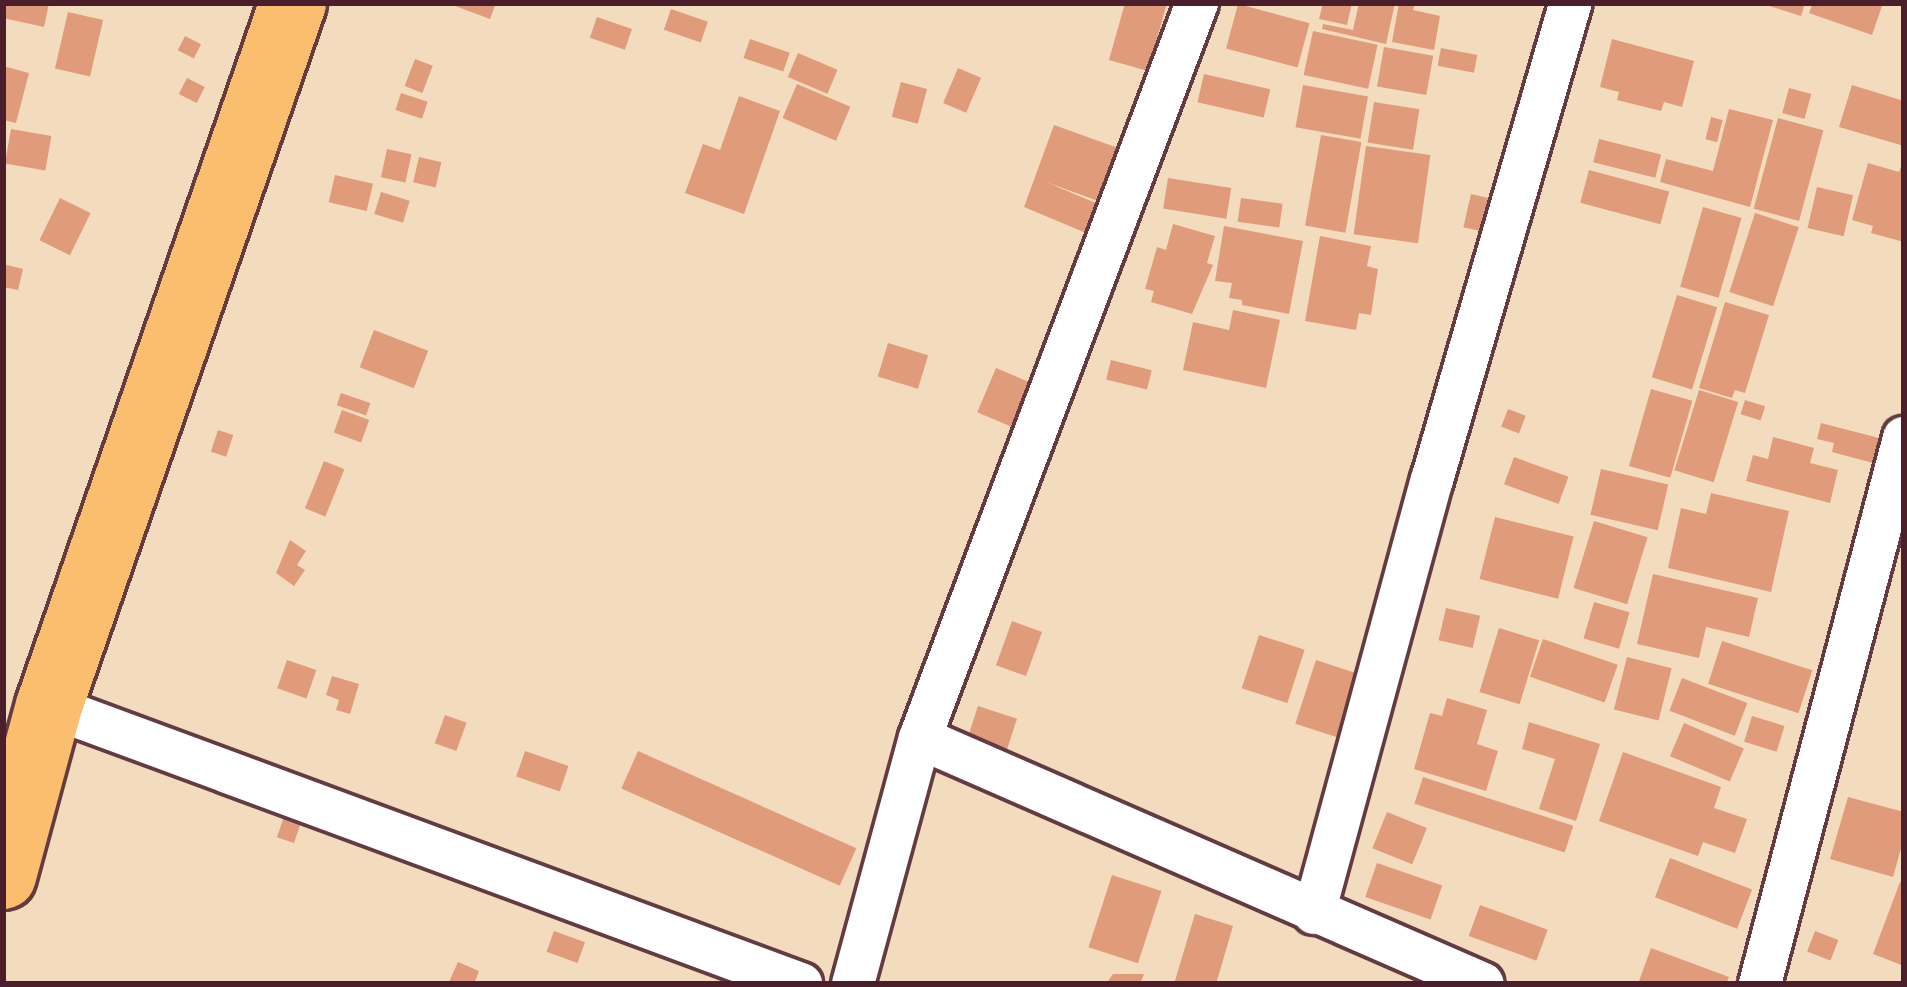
<!DOCTYPE html>
<html>
<head>
<meta charset="utf-8">
<style>
	body { margin:0 }
	#map { position:relative; width:1907px; height:987px; overflow:hidden; background:#f3dcbe; font-family:Mali,sans-serif }
	div>[style] { position:absolute }
	.building>* { inset:0; background:#e09b7b; transform-origin:0 0 }
	.roads { filter:drop-shadow(3px 0 #633b41) drop-shadow(-3px 0 #633b41) drop-shadow(0 3px #633b41) drop-shadow(0 -3px #633b41) }
	.street>* { height:42px; margin:-21px; padding:0 21px; transform-origin:21px; border-radius:21px; background:#fff }
	.highway>* { height:66px; margin:-33px; padding:0 33px; transform-origin:33px; border-radius:33px; background:#fbbe6e }
	span { translate:-50% -50%; white-space:nowrap; text-align:center; line-height:1.15; -webkit-text-stroke:10px #fcf5e5; paint-order:stroke }
	.frame { position:absolute; inset:0; border:6px solid #4a1f2b; pointer-events:none }
</style>
</head>
<body>
<div id="map">
	<div class="building">
		<i style="clip-path:polygon(3px 3px,49px 3px,44px 27px,3px 18px)"></i>
		<i style="clip-path:polygon(447px 3px,496px 3px,490px 19px)"></i>
		<i style="clip-path:polygon(1125px 3px,1167px 3px,1148px 71px,1109px 60px)"></i>
		<i style="clip-path:polygon(1323px 3px,1352px 3px,1347px 25px,1319px 19px)"></i>
		<i style="clip-path:polygon(1359px 3px,1395px 3px,1386px 44px,1322px 29px,1323px 24px,1353px 30px)"></i>
		<i style="clip-path:polygon(1399px 3px,1415px 3px,1413px 10px,1440px 16px,1434px 50px,1392px 42px)"></i>
		<i style="clip-path:polygon(1760px 3px,1805px 3px,1801px 16px)"></i>
		<i style="clip-path:polygon(1813px 3px,1883px 3px,1872px 35px,1809px 13px)"></i>
		<i style="left:1238px;top:4px;width:74px;height:46px;rotate:15deg"></i>
		<i style="left:671px;top:9px;width:39px;height:22px;rotate:19deg"></i>
		<i style="left:68px;top:12px;width:36px;height:58px;rotate:13deg"></i>
		<i style="left:597px;top:17px;width:37px;height:22px;rotate:19deg"></i>
		<i style="left:1313px;top:31px;width:66px;height:45px;rotate:12deg"></i>
		<i style="left:185px;top:36px;width:18px;height:16px;rotate:27deg"></i>
		<i style="left:750px;top:39px;width:42px;height:20px;rotate:19deg"></i>
		<i style="clip-path:polygon(1612px 39px,1694px 61px,1682px 107px,1664px 102px,1661px 111px,1617px 100px,1619px 92px,1600px 87px)"></i>
		<i style="left:1384px;top:47px;width:50px;height:40px;rotate:10deg"></i>
		<i style="left:1441px;top:48px;width:37px;height:18px;rotate:11deg"></i>
		<i style="left:798px;top:53px;width:43px;height:26px;rotate:23deg"></i>
		<i style="left:415px;top:59px;width:19px;height:29px;rotate:21deg"></i>
		<i style="clip-path:polygon(3px 66px,29px 73px,16px 123px,3px 120px)"></i>
		<i style="left:958px;top:68px;width:25px;height:38px;rotate:23deg"></i>
		<i style="left:1204px;top:74px;width:68px;height:29px;rotate:13deg"></i>
		<i style="left:187px;top:78px;width:20px;height:18px;rotate:27deg"></i>
		<i style="left:901px;top:82px;width:27px;height:36px;rotate:15deg"></i>
		<i style="left:797px;top:84px;width:58px;height:37px;rotate:23deg"></i>
		<i style="left:1303px;top:85px;width:66px;height:43px;rotate:10deg"></i>
		<i style="clip-path:polygon(1852px 85px,1904px 101px,1904px 146px,1839px 127px)"></i>
		<i style="left:1789px;top:88px;width:23px;height:26px;rotate:15deg"></i>
		<i style="left:401px;top:93px;width:28px;height:18px;rotate:18deg"></i>
		<i style="clip-path:polygon(739px 96px,780px 111px,744px 214px,685px 193px,703px 144px,720px 150px)"></i>
		<i style="left:1374px;top:102px;width:46px;height:41px;rotate:9deg"></i>
		<i style="clip-path:polygon(1729px 109px,1773px 120px,1750px 207px,1660px 182px,1666px 159px,1713px 171px)"></i>
		<i style="left:1711px;top:117px;width:12px;height:23px;rotate:14deg"></i>
		<i style="left:1778px;top:118px;width:47px;height:94px;rotate:15deg"></i>
		<i style="clip-path:polygon(1054px 125px,1118px 148px,1098px 201px,1046px 182px,1098px 204px,1086px 233px,1024px 207px)"></i>
		<i style="left:11px;top:129px;width:41px;height:35px;rotate:10deg"></i>
		<i style="left:1321px;top:135px;width:41px;height:92px;rotate:10deg"></i>
		<i style="left:1599px;top:139px;width:64px;height:24px;rotate:14deg"></i>
		<i style="left:1366px;top:146px;width:65px;height:89px;rotate:8deg"></i>
		<i style="left:387px;top:149px;width:25px;height:29px;rotate:12deg"></i>
		<i style="left:419px;top:157px;width:23px;height:26px;rotate:13deg"></i>
		<i style="clip-path:polygon(1904px 158px,1904px 242px,1871px 233px,1873px 226px,1852px 220px,1868px 163px,1899px 172px)"></i>
		<i style="left:1589px;top:170px;width:83px;height:34px;rotate:15deg"></i>
		<i style="left:335px;top:175px;width:39px;height:28px;rotate:13deg"></i>
		<i style="left:1168px;top:178px;width:64px;height:31px;rotate:9deg"></i>
		<i style="left:1817px;top:187px;width:37px;height:42px;rotate:13deg"></i>
		<i style="left:381px;top:192px;width:30px;height:23px;rotate:17deg"></i>
		<i style="left:1471px;top:194px;width:31px;height:34px;rotate:13deg"></i>
		<i style="left:60px;top:198px;width:34px;height:47px;rotate:26deg"></i>
		<i style="left:1241px;top:198px;width:42px;height:24px;rotate:8deg"></i>
		<i style="left:1703px;top:207px;width:40px;height:83px;rotate:16deg"></i>
		<i style="left:1755px;top:213px;width:46px;height:83px;rotate:18deg"></i>
		<i style="clip-path:polygon(1173px 224px,1215px 236px,1207px 263px,1213px 265px,1192px 314px,1151px 302px,1154px 291px,1145px 289px,1157px 247px,1166px 250px)"></i>
		<i style="clip-path:polygon(1224px 226px,1303px 241px,1289px 314px,1242px 305px,1242px 300px,1229px 298px,1232px 283px,1215px 281px)"></i>
		<i style="clip-path:polygon(1320px 236px,1371px 246px,1367px 266px,1378px 269px,1371px 315px,1359px 313px,1356px 330px,1305px 321px)"></i>
		<i style="clip-path:polygon(3px 264px,23px 269px,18px 290px,3px 287px)"></i>
		<i style="left:1677px;top:295px;width:42px;height:86px;rotate:17deg"></i>
		<i style="clip-path:polygon(1725px 302px,1769px 315px,1745px 393px,1735px 390px,1732px 398px,1699px 388px)"></i>
		<i style="clip-path:polygon(1233px 310px,1280px 320px,1266px 388px,1183px 370px,1193px 322px,1229px 330px)"></i>
		<i style="left:374px;top:330px;width:58px;height:40px;rotate:21deg"></i>
		<i style="left:888px;top:343px;width:42px;height:35px;rotate:17deg"></i>
		<i style="left:1111px;top:360px;width:42px;height:20px;rotate:14deg"></i>
		<i style="left:996px;top:368px;width:38px;height:48px;rotate:23deg"></i>
		<i style="left:1651px;top:389px;width:43px;height:80px;rotate:16deg"></i>
		<i style="left:1699px;top:390px;width:41px;height:84px;rotate:17deg"></i>
		<i style="left:341px;top:393px;width:31px;height:13px;rotate:19deg"></i>
		<i style="left:1745px;top:400px;width:21px;height:15px;rotate:17deg"></i>
		<i style="left:1508px;top:409px;width:19px;height:19px;rotate:21deg"></i>
		<i style="left:342px;top:410px;width:29px;height:24px;rotate:20deg"></i>
		<i style="clip-path:polygon(1821px 423px,1879px 438px,1873px 463px,1832px 452px,1834px 443px,1817px 439px)"></i>
		<i style="left:218px;top:430px;width:16px;height:23px;rotate:18deg"></i>
		<i style="clip-path:polygon(1773px 437px,1814px 448px,1810px 463px,1838px 470px,1830px 503px,1746px 481px,1753px 455px,1768px 459px)"></i>
		<i style="left:1514px;top:457px;width:58px;height:29px;rotate:20deg"></i>
		<i style="left:324px;top:461px;width:22px;height:51px;rotate:22deg"></i>
		<i style="left:1601px;top:469px;width:69px;height:47px;rotate:13deg"></i>
		<i style="clip-path:polygon(1711px 493px,1789px 511px,1771px 592px,1668px 568px,1681px 508px,1706px 514px)"></i>
		<i style="left:1495px;top:517px;width:81px;height:64px;rotate:14deg"></i>
		<i style="left:1594px;top:521px;width:56px;height:70px;rotate:17deg"></i>
		<i style="clip-path:polygon(290px 540px,306px 551px,297px 565px,305px 570px,294px 586px,276px 573px)"></i>
		<i style="clip-path:polygon(1653px 574px,1758px 598px,1749px 637px,1706px 627px,1699px 658px,1637px 644px)"></i>
		<i style="left:1594px;top:602px;width:37px;height:38px;rotate:16deg"></i>
		<i style="left:1446px;top:608px;width:35px;height:33px;rotate:13deg"></i>
		<i style="left:1012px;top:621px;width:32px;height:47px;rotate:20deg"></i>
		<i style="left:1499px;top:628px;width:42px;height:67px;rotate:17deg"></i>
		<i style="left:1259px;top:635px;width:48px;height:56px;rotate:18deg"></i>
		<i style="left:1543px;top:639px;width:79px;height:40px;rotate:19deg"></i>
		<i style="left:1722px;top:641px;width:95px;height:45px;rotate:18deg"></i>
		<i style="left:1627px;top:657px;width:46px;height:54px;rotate:14deg"></i>
		<i style="left:287px;top:660px;width:31px;height:30px;rotate:19deg"></i>
		<i style="left:1316px;top:660px;width:49px;height:67px;rotate:18deg"></i>
		<i style="clip-path:polygon(332px 676px,359px 684px,350px 714px,336px 710px,339px 700px,326px 695px)"></i>
		<i style="left:1682px;top:678px;width:70px;height:35px;rotate:21deg"></i>
		<i style="clip-path:polygon(1447px 698px,1487px 710px,1477px 744px,1498px 751px,1486px 791px,1414px 769px,1430px 713px,1442px 716px)"></i>
		<i style="left:978px;top:706px;width:41px;height:39px;rotate:18deg"></i>
		<i style="left:445px;top:715px;width:23px;height:30px;rotate:20deg"></i>
		<i style="left:1752px;top:716px;width:34px;height:27px;rotate:17deg"></i>
		<i style="clip-path:polygon(1529px 722px,1600px 744px,1576px 821px,1539px 809px,1555px 759px,1522px 749px)"></i>
		<i style="left:1684px;top:723px;width:65px;height:36px;rotate:23deg"></i>
		<i style="left:525px;top:751px;width:46px;height:27px;rotate:19deg"></i>
		<i style="left:638px;top:751px;width:239px;height:41px;rotate:24deg"></i>
		<i style="clip-path:polygon(1623px 752px,1721px 787px,1714px 808px,1747px 819px,1735px 853px,1703px 842px,1698px 856px,1599px 821px)"></i>
		<i style="left:1423px;top:777px;width:158px;height:28px;rotate:18deg"></i>
		<i style="clip-path:polygon(1848px 797px,1904px 812px,1904px 838px,1893px 877px,1830px 859px)"></i>
		<i style="left:288px;top:805px;width:18px;height:34px;rotate:19deg"></i>
		<i style="left:1387px;top:812px;width:43px;height:39px;rotate:22deg"></i>
		<i style="left:1670px;top:858px;width:88px;height:42px;rotate:21deg"></i>
		<i style="left:1377px;top:863px;width:69px;height:36px;rotate:19deg"></i>
		<i style="left:1112px;top:875px;width:52px;height:76px;rotate:18deg"></i>
		<i style="clip-path:polygon(1900px 882px,1904px 883px,1904px 966px,1873px 954px)"></i>
		<i style="left:1480px;top:905px;width:72px;height:33px;rotate:20deg"></i>
		<i style="clip-path:polygon(1195px 914px,1233px 926px,1216px 984px,1174px 984px)"></i>
		<i style="left:554px;top:931px;width:33px;height:22px;rotate:20deg"></i>
		<i style="left:1815px;top:931px;width:25px;height:22px;rotate:21deg"></i>
		<i style="clip-path:polygon(1651px 948px,1729px 977px,1726px 984px,1638px 984px)"></i>
		<i style="clip-path:polygon(458px 962px,479px 971px,474px 984px,448px 984px)"></i>
		<i style="clip-path:polygon(1113px 974px,1144px 974px,1140px 984px,1106px 984px)"></i>
	</div>
	<div class="roads">
		<div class="street">
			<i style="left:49px;top:706px;width:802px;rotate:20.29deg"></i>
			<i style="left:920px;top:738px;width:614px;rotate:23.6deg"></i>
			<i style="left:1314px;top:913px;width:449px;rotate:-74.8deg"></i>
			<i style="left:1432px;top:480px;width:497px;rotate:-73.8deg"></i>
			<i style="left:853px;top:984px;width:255px;rotate:-74.8deg"></i>
			<i style="left:920px;top:738px;width:785px;rotate:-69.35deg"></i>
			<i style="left:1760px;top:984px;width:565px;rotate:-75.23deg"></i>
		</div>
		<div class="highway">
			<i style="left:3px;top:876px;width:176px;rotate:-74.9deg"></i>
			<i style="left:49px;top:706px;width:744px;rotate:-70.86deg"></i>
		</div>
	</div>
	<div class="frame"></div>
</div>
</body>
</html>
